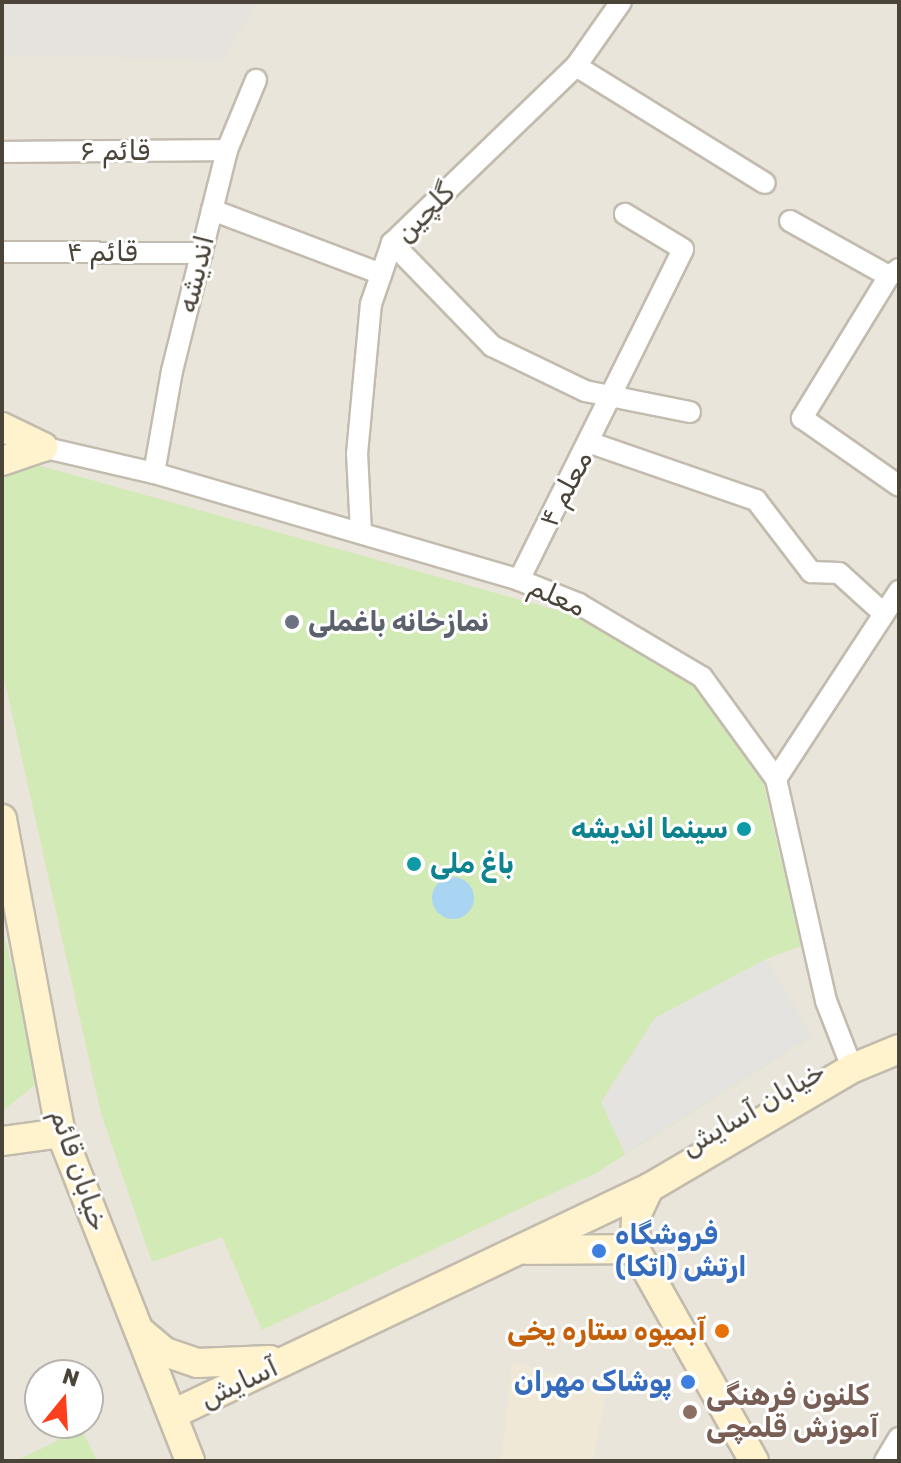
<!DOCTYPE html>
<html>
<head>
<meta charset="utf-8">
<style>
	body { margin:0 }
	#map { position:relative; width:901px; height:1463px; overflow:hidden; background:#f6f3ec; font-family:Rubik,"Noto Naskh Arabic",sans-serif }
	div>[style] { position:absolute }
	.residential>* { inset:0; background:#eae5da }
	.industrial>* { inset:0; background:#e6e2dd }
	.education>* { inset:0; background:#efe8d6 }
	.green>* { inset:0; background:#d2eab5 }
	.parking>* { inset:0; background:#e5e3e0 }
	.water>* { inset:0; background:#a9d4f2 }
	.round { border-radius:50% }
	.roads { filter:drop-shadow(2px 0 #c2bbae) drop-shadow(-2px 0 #c2bbae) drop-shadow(0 2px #c2bbae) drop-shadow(0 -2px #c2bbae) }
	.street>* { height:20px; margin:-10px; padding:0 10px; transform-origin:10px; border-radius:10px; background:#fff }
	.secondary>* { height:28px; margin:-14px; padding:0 14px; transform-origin:14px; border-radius:14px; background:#fff3cd }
	.dots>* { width:22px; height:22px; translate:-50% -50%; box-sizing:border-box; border:4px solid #fff; border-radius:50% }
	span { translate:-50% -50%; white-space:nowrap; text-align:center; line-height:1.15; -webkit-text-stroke:6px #fff; paint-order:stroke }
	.street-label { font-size:28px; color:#4b4439 }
	.worship-label { font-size:28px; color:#5b616d; font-weight:700 }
	.left { translate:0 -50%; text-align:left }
	.culture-label { font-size:28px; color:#0d838f; font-weight:700 }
	.right { translate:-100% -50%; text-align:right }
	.shop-label { font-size:28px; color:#366cbe; font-weight:700 }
	.food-label { font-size:28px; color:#c56008; font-weight:700 }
	.education-label { font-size:28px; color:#785e54; font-weight:700 }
	.frame { position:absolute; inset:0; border:4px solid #4b4439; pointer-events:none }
	.north { position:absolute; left:24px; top:1359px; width:80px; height:80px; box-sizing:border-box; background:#fff; border:2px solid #b7b4b0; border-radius:50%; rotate:18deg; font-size:22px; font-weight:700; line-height:32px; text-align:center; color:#4b4439 }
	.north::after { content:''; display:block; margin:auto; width:28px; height:36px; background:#fc3f1d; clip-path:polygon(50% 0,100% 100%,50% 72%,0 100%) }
</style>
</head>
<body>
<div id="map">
	<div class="residential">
		<i style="clip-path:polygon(evenodd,2px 2px,899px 2px,899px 1461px,2px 1461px,2px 2px,40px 1375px,88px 1375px,88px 1423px,40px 1423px,40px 1375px)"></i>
	</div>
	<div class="industrial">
		<i style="clip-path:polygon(2px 2px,259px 2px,222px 59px,2px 55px)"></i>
	</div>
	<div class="education">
		<i style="clip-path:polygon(512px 1362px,607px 1388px,593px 1461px,501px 1461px)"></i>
	</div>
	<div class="green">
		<i style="clip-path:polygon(2px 455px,578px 616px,688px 676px,763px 782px,801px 946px,766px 959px,812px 1036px,596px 1173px,262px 1330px,222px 1237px,152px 1262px,101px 1113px,2px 669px)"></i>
		<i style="clip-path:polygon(2px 927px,40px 1081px,2px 1111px)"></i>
		<i style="clip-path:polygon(81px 1428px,97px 1461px,15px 1461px,47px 1446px)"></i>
	</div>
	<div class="parking">
		<i style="clip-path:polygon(766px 959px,812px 1036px,625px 1154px,601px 1102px,655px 1018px)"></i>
	</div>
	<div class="water">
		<i class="round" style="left:432px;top:877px;width:42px;height:42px"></i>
	</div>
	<div class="roads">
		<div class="street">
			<i style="left:576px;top:66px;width:222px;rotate:31.8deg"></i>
			<i style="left:2px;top:152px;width:225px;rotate:-0.5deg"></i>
			<i style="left:212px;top:210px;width:181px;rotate:20.7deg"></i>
			<i style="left:790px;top:221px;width:113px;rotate:29.1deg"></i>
			<i style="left:392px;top:243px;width:144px;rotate:45.8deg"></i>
			<i style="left:492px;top:346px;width:103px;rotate:25.8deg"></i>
			<i style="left:585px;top:391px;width:107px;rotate:11.3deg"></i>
			<i style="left:2px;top:252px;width:200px;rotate:0.3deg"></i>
			<i style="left:899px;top:269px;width:12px;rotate:145deg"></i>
			<i style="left:889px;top:276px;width:167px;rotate:121.5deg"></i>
			<i style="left:802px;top:418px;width:118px;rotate:35deg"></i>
			<i style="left:591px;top:443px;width:175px;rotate:19.1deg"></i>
			<i style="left:756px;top:500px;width:91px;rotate:52.6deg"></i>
			<i style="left:811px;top:572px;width:28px;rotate:2deg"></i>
			<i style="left:839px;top:573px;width:59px;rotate:42.3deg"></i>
			<i style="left:33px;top:445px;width:124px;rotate:13deg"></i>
			<i style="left:154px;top:473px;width:380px;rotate:16.3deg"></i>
			<i style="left:519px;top:580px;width:65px;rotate:21.8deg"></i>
			<i style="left:579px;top:604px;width:143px;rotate:30.7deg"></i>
			<i style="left:702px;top:677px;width:126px;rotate:54deg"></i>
			<i style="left:776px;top:779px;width:228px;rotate:77.3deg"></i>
			<i style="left:826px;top:1001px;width:58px;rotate:68.7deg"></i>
			<i style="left:154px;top:473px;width:104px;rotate:-80deg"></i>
			<i style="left:172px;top:371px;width:228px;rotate:-76deg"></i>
			<i style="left:227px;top:150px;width:76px;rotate:-67.5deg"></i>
			<i style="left:361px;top:532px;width:78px;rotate:-92.9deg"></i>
			<i style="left:357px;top:454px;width:151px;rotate:-84.7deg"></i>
			<i style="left:371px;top:304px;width:65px;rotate:-71deg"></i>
			<i style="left:392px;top:243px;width:255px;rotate:-43.9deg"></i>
			<i style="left:576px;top:66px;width:78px;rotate:-54.9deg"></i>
			<i style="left:519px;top:580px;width:369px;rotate:-63.6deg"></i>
			<i style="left:683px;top:249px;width:68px;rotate:-148.9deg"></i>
			<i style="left:776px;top:779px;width:225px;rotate:-56.8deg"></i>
			<i style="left:885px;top:1461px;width:27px;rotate:-59deg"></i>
		</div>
		<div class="secondary">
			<i style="left:2px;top:427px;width:46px;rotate:26deg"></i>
			<i style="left:2px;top:461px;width:43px;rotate:-18.9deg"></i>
			<i style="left:2px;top:819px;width:319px;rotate:79.4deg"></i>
			<i style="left:61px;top:1133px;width:352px;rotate:68.5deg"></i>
			<i style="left:2px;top:1141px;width:60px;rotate:-7.7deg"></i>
			<i style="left:649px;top:1188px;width:31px;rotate:115deg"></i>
			<i style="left:636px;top:1216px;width:33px;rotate:92deg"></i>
			<i style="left:635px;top:1249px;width:243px;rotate:60.7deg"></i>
			<i style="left:527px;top:1250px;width:108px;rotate:-0.5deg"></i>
			<i style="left:141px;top:1332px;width:31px;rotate:40deg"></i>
			<i style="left:165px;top:1352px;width:34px;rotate:19deg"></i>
			<i style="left:197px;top:1363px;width:73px;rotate:-2.4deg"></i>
			<i style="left:173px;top:1414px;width:527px;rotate:-25.4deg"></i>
			<i style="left:649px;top:1188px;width:237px;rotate:-30.5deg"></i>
			<i style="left:853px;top:1068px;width:50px;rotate:-22.4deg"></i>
		</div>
	</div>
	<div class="dots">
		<i style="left:292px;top:622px;background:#6b7280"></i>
		<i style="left:744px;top:829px;background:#0f9aa8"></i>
		<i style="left:414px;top:864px;background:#0f9aa8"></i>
		<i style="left:599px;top:1251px;background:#3f7fe0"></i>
		<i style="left:722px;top:1331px;background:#e8710a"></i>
		<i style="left:688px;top:1382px;background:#3f7fe0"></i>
		<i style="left:690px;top:1412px;background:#8d6e63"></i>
	</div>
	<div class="street-label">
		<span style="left:115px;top:151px">قائم ۶</span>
		<span style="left:425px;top:213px;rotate:-45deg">گلچین</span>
		<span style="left:102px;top:252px">قائم ۴</span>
		<span style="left:196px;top:274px;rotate:-76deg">اندیشه</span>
		<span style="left:566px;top:489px;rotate:-62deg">معلم ۴</span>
		<span style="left:557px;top:597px;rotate:24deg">معلم</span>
		<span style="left:753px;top:1109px;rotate:-30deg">خیابان آسایش</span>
		<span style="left:79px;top:1170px;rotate:71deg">خیابان قائم</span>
		<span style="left:239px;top:1383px;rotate:-25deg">آسایش</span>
	</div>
	<div class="worship-label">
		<span class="left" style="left:308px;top:622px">نمازخانه باغملی</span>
	</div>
	<div class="culture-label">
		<span class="right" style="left:728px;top:829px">سینما اندیشه</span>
		<span class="left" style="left:430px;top:864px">باغ ملی</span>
	</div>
	<div class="shop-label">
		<span class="left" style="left:615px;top:1251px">فروشگاه<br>ارتش (اتکا)</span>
		<span class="right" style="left:672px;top:1382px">پوشاک مهران</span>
	</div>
	<div class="food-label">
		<span class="right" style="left:706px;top:1331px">آبمیوه ستاره یخی</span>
	</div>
	<div class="education-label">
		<span class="left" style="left:706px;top:1412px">کلنون فرهنگی<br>آموزش قلمچی</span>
	</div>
	<div class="frame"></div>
	<div class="north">N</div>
</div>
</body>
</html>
